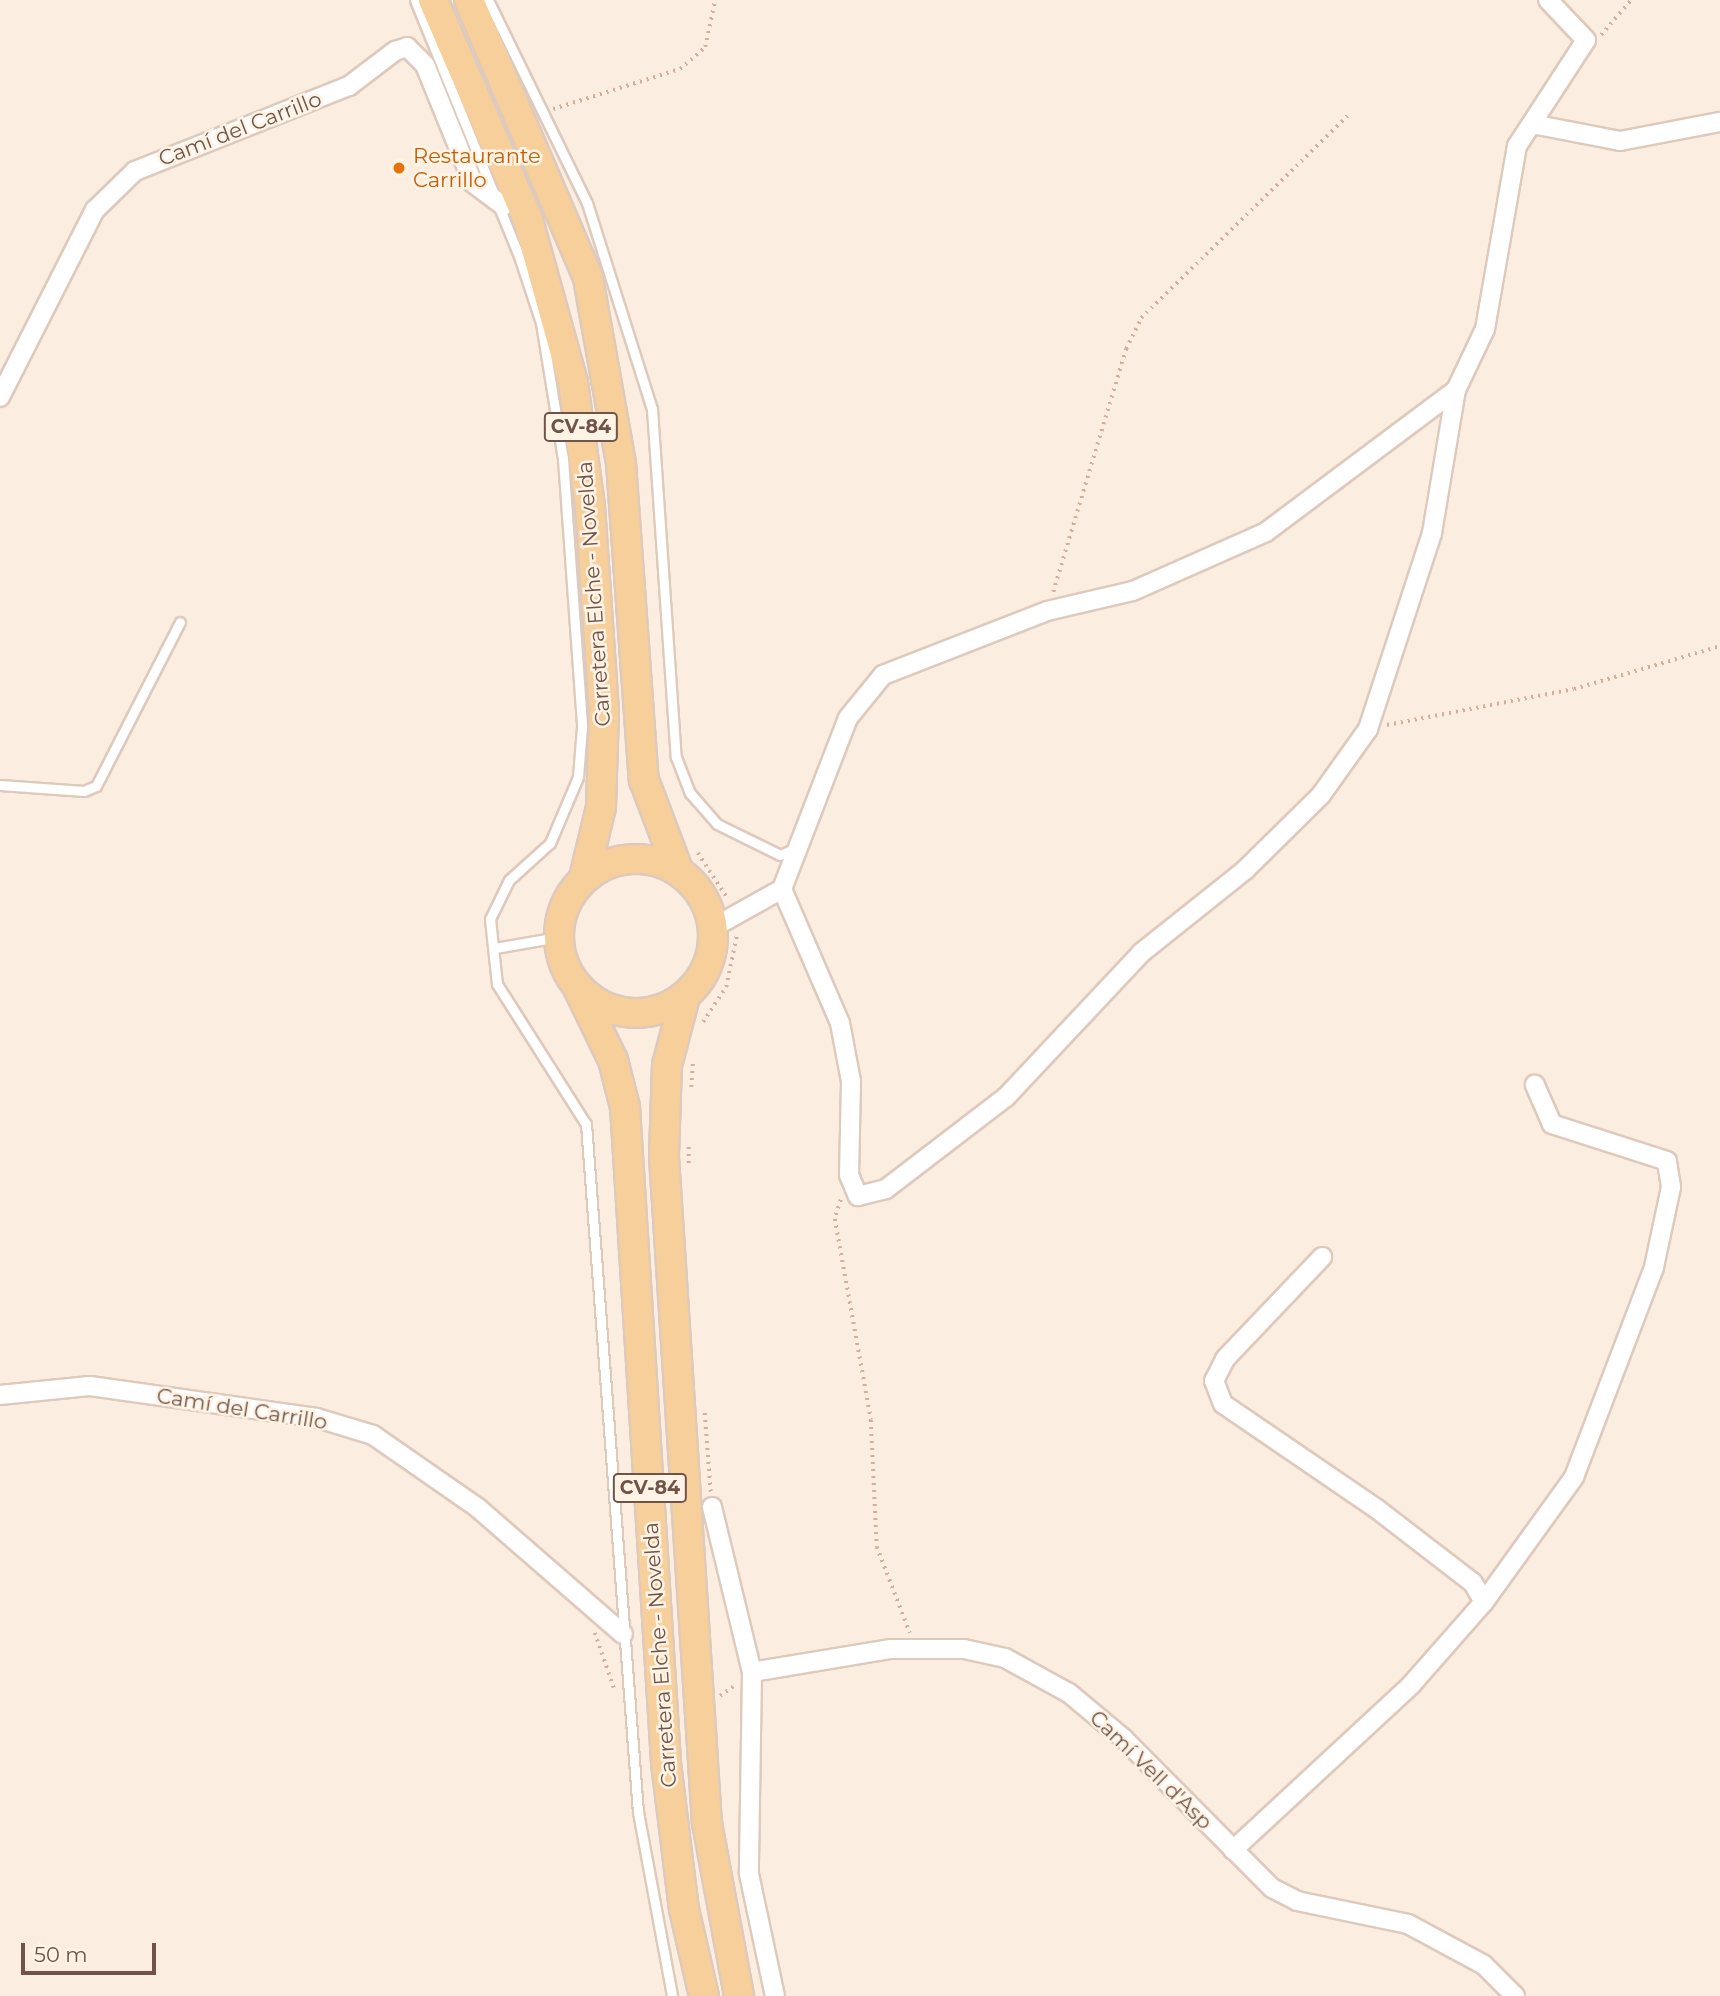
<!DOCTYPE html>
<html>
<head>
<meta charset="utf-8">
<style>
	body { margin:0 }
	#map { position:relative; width:1720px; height:1996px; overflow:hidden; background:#fbeee0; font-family:Montserrat,sans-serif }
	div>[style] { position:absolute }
	.path>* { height:3.5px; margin-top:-1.75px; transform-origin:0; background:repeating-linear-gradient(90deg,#d3ae9d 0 2px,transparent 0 7px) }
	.roads { filter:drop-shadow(2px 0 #decabd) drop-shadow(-2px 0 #decabd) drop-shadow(0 2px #decabd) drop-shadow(0 -2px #decabd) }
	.service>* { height:9px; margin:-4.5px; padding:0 4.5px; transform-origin:4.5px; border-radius:4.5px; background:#fff }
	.minor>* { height:18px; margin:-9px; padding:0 9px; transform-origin:9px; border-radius:9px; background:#fff }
	.primary>* { height:28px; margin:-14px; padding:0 14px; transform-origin:14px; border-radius:14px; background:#f7cf9b }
	.primary>.ring { margin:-14px; padding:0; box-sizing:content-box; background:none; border:28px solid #f7cf9b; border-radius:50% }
	.dots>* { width:19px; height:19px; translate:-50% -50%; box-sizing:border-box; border:4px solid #fef3e5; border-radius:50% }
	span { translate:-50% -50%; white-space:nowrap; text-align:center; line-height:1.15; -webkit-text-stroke:5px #fef3e5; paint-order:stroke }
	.shield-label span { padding:2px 5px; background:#fef3e5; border:2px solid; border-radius:5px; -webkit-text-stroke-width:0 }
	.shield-label { font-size:19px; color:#705449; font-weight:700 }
	.street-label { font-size:21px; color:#705449 }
	.food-label { font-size:21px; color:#c56008 }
	.left { translate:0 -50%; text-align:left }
	.scale { position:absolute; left:21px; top:1943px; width:135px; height:32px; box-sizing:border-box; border:4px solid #705449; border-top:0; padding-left:9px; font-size:21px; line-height:24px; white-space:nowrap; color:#705449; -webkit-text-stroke:5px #fef3e5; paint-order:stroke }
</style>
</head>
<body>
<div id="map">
	<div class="path">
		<i style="left:1601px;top:35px;width:46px;rotate:-49.4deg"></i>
		<i style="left:553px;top:109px;width:133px;rotate:-17.5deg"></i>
		<i style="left:680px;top:69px;width:33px;rotate:-41deg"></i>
		<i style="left:705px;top:47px;width:48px;rotate:-78deg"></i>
		<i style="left:1053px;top:592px;width:254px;rotate:-73.3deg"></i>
		<i style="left:1126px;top:349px;width:34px;rotate:-64deg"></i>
		<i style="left:1141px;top:318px;width:289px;rotate:-44.4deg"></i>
		<i style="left:1387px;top:725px;width:190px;rotate:-10.9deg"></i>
		<i style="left:1574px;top:689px;width:152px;rotate:-16.4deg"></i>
		<i style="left:698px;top:853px;width:55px;rotate:56.9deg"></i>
		<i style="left:703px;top:1022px;width:42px;rotate:-56.7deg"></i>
		<i style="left:726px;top:987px;width:54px;rotate:-78.3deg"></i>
		<i style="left:691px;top:1087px;width:27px;rotate:-86deg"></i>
		<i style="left:689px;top:1147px;width:17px;rotate:90deg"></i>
		<i style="left:841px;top:1200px;width:20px;rotate:108deg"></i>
		<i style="left:835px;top:1219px;width:204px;rotate:79.8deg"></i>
		<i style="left:871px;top:1420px;width:127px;rotate:87.3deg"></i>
		<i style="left:877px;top:1547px;width:92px;rotate:69deg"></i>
		<i style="left:705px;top:1413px;width:79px;rotate:85.7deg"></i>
		<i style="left:595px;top:1633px;width:58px;rotate:70.9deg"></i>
		<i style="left:720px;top:1696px;width:17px;rotate:-36deg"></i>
	</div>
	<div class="roads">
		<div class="service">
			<i style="left:415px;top:0;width:279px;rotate:67.9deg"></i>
			<i style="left:520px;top:259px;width:67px;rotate:71.8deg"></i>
			<i style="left:541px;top:323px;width:138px;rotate:80.8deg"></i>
			<i style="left:563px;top:459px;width:269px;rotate:85.9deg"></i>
			<i style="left:582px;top:727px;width:50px;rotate:94.6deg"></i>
			<i style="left:578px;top:777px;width:72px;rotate:113deg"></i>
			<i style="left:550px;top:843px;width:55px;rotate:137.9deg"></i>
			<i style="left:509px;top:880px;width:43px;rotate:116deg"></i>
			<i style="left:490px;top:919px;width:65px;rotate:83.9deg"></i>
			<i style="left:497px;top:984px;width:166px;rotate:57.6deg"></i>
			<i style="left:586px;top:1124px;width:690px;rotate:85.68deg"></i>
			<i style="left:638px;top:1812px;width:187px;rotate:79.5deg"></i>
			<i style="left:488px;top:0;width:226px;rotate:64deg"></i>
			<i style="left:587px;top:203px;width:216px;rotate:72.5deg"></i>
			<i style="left:652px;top:409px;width:349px;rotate:86.1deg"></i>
			<i style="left:676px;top:757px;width:39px;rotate:69deg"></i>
			<i style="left:690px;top:793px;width:41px;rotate:48.9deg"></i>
			<i style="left:717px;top:824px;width:70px;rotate:26.2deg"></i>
			<i style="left:780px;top:855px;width:17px;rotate:-24deg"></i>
			<i style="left:0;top:785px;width:84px;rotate:4.1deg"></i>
			<i style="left:84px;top:791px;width:13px;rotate:-23deg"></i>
			<i style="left:96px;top:786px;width:184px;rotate:-62.9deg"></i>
			<i style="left:495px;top:948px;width:64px;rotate:-9.9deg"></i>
		</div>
		<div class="minor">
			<i style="left:1532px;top:124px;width:90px;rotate:10.9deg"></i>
			<i style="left:1620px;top:141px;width:102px;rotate:-10.8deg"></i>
			<i style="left:0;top:397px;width:210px;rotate:-63.1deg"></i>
			<i style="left:95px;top:210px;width:56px;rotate:-44.3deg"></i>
			<i style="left:135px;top:171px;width:230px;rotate:-21.7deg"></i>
			<i style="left:349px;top:86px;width:58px;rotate:-37.3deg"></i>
			<i style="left:395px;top:51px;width:13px;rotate:-18deg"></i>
			<i style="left:407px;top:47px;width:25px;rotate:45deg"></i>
			<i style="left:425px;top:65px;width:127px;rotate:67.9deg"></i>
			<i style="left:473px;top:183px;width:38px;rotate:37deg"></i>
			<i style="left:782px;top:889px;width:146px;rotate:66.6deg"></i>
			<i style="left:840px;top:1023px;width:59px;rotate:79.3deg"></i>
			<i style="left:851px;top:1081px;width:94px;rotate:91.2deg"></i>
			<i style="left:849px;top:1175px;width:23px;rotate:67deg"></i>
			<i style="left:858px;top:1196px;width:29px;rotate:-14deg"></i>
			<i style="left:886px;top:1189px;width:151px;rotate:-37.5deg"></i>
			<i style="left:1006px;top:1097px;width:197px;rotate:-46.8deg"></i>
			<i style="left:1141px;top:953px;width:133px;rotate:-38.6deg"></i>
			<i style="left:1245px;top:870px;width:107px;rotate:-44.6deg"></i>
			<i style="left:1321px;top:795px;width:81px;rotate:-54.5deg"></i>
			<i style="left:1368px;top:729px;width:206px;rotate:-71.9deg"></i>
			<i style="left:1432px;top:533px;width:145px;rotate:-80.5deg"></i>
			<i style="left:714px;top:927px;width:78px;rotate:-29.2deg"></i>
			<i style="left:782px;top:889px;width:183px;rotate:-68.9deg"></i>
			<i style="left:848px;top:718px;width:55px;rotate:-50.9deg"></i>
			<i style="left:883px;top:675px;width:176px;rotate:-21.3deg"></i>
			<i style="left:1047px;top:611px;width:88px;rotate:-13.1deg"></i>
			<i style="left:1133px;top:591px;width:145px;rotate:-23.9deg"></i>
			<i style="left:1266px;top:532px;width:237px;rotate:-36.8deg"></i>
			<i style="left:1456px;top:390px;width:68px;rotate:-64.6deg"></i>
			<i style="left:1485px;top:329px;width:186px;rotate:-80.1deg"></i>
			<i style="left:1517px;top:146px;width:126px;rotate:-56.9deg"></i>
			<i style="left:1586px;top:40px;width:55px;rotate:-133.5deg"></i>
			<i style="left:0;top:1395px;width:90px;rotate:-5.7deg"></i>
			<i style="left:90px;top:1386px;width:229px;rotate:8deg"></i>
			<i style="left:317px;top:1418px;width:59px;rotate:16.9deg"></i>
			<i style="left:373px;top:1435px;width:128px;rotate:34.8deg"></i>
			<i style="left:478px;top:1508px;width:192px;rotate:41deg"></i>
			<i style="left:712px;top:1507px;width:170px;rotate:76.4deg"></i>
			<i style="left:752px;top:1672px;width:202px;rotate:90.9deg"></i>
			<i style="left:749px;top:1874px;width:125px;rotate:78deg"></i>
			<i style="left:1484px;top:1602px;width:154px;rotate:-54.2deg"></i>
			<i style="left:1574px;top:1477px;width:225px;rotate:-69.1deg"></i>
			<i style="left:1654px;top:1267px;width:82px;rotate:-78deg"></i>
			<i style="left:1671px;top:1187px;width:26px;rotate:-99deg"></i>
			<i style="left:1667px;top:1161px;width:121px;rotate:-162.2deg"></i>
			<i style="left:1552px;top:1124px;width:43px;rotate:-113.6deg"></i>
			<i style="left:752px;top:1672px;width:141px;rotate:-9.4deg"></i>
			<i style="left:891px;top:1649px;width:73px"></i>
			<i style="left:964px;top:1649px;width:42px;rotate:12.4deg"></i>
			<i style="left:1005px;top:1658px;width:73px;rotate:28.7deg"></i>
			<i style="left:1069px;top:1693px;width:70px;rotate:39.8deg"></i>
			<i style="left:1123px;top:1738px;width:211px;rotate:45.2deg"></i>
			<i style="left:1272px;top:1888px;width:28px;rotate:27deg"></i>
			<i style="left:1297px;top:1901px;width:113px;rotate:11.7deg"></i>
			<i style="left:1408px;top:1924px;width:86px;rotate:28.3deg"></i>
			<i style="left:1484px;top:1965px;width:44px;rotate:45deg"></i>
			<i style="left:1233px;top:1850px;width:243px;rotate:-42.8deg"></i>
			<i style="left:1411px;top:1685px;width:111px;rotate:-48.7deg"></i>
			<i style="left:1484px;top:1602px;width:22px;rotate:-120deg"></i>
			<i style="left:1473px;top:1583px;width:121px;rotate:-142.4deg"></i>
			<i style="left:1377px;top:1509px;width:186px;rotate:-145.7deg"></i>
			<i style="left:1223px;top:1404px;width:25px;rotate:-111deg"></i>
			<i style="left:1214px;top:1381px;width:25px;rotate:-63deg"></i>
			<i style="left:1225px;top:1359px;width:141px;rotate:-46.4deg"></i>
		</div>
		<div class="primary">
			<i style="left:433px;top:0;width:240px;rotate:66.6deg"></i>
			<i style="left:528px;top:220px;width:168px;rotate:74.5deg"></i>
			<i style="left:573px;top:382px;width:125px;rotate:82.2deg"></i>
			<i style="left:590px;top:506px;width:205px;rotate:86.1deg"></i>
			<i style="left:604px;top:711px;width:96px;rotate:91.8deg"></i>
			<i style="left:601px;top:807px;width:73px;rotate:103.5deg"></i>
			<i style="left:469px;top:0;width:302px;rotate:66.8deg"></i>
			<i style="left:588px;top:278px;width:188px;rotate:79.9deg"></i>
			<i style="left:621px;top:463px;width:318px;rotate:85.9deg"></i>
			<i style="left:644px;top:780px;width:96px;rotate:69.3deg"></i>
			<i class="ring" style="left:559px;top:859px;width:126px;height:126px"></i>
			<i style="left:577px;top:986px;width:82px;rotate:64.1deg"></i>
			<i style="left:613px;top:1060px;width:49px;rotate:75.7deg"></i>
			<i style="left:625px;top:1107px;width:657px;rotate:86.42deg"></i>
			<i style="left:666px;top:1763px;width:147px;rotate:83deg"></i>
			<i style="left:684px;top:1909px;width:89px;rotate:77.1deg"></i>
			<i style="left:685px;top:997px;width:70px;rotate:104.8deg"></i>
			<i style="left:667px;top:1065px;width:92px;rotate:91.9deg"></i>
			<i style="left:664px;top:1157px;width:667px;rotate:86.31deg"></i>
			<i style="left:707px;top:1823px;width:176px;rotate:79.5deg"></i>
		</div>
	</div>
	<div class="dots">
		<i style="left:399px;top:168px;background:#e8710a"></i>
	</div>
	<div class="shield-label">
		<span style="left:581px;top:427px">CV-84</span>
		<span style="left:650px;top:1488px">CV-84</span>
	</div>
	<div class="street-label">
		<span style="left:240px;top:129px;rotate:-21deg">Camí del Carrillo</span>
		<span style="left:594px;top:594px;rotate:-94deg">Carretera Elche - Novelda</span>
		<span style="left:242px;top:1409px;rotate:9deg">Camí del Carrillo</span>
		<span style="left:660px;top:1655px;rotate:-94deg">Carretera Elche - Novelda</span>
		<span style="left:1151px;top:1770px;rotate:44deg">Camí Vell d'Asp</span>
	</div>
	<div class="food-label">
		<span class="left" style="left:413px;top:168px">Restaurante<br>Carrillo</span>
	</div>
	<div class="scale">50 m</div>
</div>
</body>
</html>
